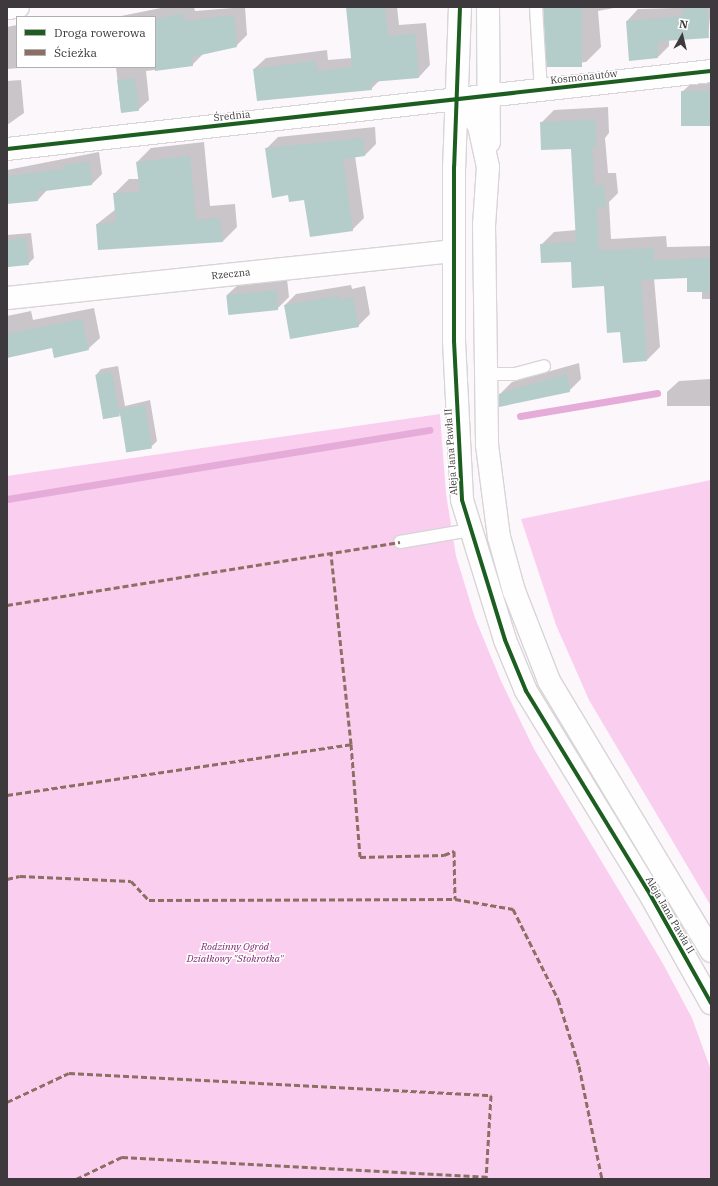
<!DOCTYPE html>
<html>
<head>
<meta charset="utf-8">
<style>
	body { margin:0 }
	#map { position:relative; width:718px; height:1186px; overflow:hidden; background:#fcf7fb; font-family:"IBM Plex Serif",serif }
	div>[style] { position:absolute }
	.green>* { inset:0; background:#faceef }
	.shadow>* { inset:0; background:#0003 }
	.stream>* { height:7px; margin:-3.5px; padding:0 3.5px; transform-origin:3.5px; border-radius:3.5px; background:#e6acd9 }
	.building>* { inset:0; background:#b4cdca; transform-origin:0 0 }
	.roads { filter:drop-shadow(1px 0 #d8d4d7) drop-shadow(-1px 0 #d8d4d7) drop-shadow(0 1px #d8d4d7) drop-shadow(0 -1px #d8d4d7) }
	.service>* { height:12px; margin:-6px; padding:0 6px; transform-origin:6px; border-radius:6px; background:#fffefe }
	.minor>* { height:22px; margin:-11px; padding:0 11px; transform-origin:11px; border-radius:11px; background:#fffefe }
	.tertiary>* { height:22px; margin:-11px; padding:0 11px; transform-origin:11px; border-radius:11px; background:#fffefe }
	.quiet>* { height:3px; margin-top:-1.5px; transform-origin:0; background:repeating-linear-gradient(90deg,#8d6e63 0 6px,transparent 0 9px) }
	.cycleway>* { height:4px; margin:-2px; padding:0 2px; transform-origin:2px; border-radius:2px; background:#1b5e20 }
	span { translate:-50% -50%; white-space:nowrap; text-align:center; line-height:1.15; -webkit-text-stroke:3px #fff; paint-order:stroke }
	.street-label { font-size:10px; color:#3d393c }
	.park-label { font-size:10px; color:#7b1c6c; font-style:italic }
	.frame { position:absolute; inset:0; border:8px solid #3d393c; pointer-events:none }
	.legend { position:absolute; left:16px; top:16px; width:140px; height:52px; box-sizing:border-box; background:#fff; border:1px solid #b1b0b1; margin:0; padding:5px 7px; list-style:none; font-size:12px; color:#3d393c }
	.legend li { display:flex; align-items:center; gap:8px; height:20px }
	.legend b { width:20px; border:1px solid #b1b0b1 }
	.north { position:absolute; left:662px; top:16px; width:40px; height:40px; -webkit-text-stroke:3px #fff; paint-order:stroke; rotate:8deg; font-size:11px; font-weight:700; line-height:16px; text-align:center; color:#3d393c }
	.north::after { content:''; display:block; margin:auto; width:14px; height:18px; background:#3d393c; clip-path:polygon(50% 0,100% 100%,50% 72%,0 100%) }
</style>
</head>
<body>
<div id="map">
	<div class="green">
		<i style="clip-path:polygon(440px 414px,446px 494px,456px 556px,475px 618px,501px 681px,534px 749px,662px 962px,692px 1018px,711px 1070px,711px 1179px,7px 1179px,7px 476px)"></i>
		<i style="clip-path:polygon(711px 480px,711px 906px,589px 700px,556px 625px,521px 519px)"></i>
	</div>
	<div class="shadow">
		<i style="clip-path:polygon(166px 7px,194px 7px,195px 11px,245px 7px,247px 35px,236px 46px,203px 54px,192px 65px,146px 71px,149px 100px,138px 110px,121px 112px,116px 67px,155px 67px,155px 17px,116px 17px)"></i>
		<i style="clip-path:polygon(347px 7px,397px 7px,399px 25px,426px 23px,430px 65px,419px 77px,380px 80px,371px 89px,254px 69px,266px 58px,327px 50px,328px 60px,352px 58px)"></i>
		<i style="clip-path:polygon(543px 7px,619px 7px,598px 11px,601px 47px,586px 62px,548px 65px)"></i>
		<i style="clip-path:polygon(711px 7px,708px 37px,669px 39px,669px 46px,658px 57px,627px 21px,638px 9px)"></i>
		<i style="clip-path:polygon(17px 25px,17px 67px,31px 67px,7px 69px,7px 27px)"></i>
		<i style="clip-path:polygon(21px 80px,24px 113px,7px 125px,7px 81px)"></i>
		<i style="clip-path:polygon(711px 80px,711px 125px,682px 92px,694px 81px)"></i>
		<i style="clip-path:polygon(608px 107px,609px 133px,605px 138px,608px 173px,616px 173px,618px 193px,609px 202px,611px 239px,666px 236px,667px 247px,711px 246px,711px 299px,702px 299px,702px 291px,688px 277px,654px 278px,660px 347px,647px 360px,605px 285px,572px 261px,541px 245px,554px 232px,577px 230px,572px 148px,541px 123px,554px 110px)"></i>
		<i style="clip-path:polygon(375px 127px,376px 144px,365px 155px,355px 156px,364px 218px,352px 230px,305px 199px,289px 194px,266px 149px,278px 137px)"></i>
		<i style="clip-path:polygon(204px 142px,210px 206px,235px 204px,237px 227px,223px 241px,97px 224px,116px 209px,114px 194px,129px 179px,139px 179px,137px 162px,151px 148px)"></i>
		<i style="clip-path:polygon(99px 152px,102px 174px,91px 185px,47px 190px,38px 200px,7px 203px,7px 170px)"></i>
		<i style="clip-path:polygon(31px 233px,34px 258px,28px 264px,7px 267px,7px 235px)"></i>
		<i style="clip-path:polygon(287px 279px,289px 297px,277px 309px,227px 295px,239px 284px)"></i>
		<i style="clip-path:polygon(351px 285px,352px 289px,365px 286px,370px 314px,358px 326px,285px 305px,296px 294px)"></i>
		<i style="clip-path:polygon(94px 308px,100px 338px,88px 349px,53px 347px,7px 357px,7px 316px,31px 311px,33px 320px)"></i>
		<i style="clip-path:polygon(579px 363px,581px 379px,569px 391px,500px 394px,512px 382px)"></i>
		<i style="clip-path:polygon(118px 366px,125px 406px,150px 400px,157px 441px,151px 447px,120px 415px,96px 375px,101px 369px)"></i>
		<i style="clip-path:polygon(711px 379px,711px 406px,667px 406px,667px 392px,679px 381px)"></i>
	</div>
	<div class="stream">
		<i style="left:520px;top:416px;width:139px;rotate:-9.5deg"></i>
		<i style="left:7px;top:499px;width:428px;rotate:-9.3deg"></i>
	</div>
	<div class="building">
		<i style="clip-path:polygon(346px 7px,385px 7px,388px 36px,415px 34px,419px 78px,371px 82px,372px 90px,257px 101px,253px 69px,316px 61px,317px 71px,352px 67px)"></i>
		<i style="left:544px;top:7px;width:38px;height:60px"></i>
		<i style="clip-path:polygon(707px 7px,709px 38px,664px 41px,657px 44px,658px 58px,629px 61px,626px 21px,683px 16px,682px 9px)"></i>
		<i style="clip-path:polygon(183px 13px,184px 21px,234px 15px,237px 47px,192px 57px,193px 66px,155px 71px,155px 19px)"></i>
		<i style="left:135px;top:78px;width:33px;height:18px;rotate:83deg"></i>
		<i style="left:711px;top:91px;width:35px;height:30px;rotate:90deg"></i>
		<i style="clip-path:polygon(595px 119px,597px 147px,592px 147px,595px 186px,604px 185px,606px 207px,597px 207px,599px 251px,654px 248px,654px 260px,711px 258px,711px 292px,687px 292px,687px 278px,641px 280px,647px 361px,623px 363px,620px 332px,607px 333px,604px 286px,572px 288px,571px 262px,541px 263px,540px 244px,576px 242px,571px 149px,541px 150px,540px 122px)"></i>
		<i style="clip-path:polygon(363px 138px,365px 156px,343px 159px,353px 231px,310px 237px,304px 200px,289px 202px,288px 195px,272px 198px,265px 148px)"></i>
		<i style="clip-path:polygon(190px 156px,196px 220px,220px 218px,223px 242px,98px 250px,96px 224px,116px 222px,113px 193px,140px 192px,136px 162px)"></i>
		<i style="clip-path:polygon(89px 162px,92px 185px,37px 192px,38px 201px,7px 204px,7px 176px,65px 169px,64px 165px)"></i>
		<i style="clip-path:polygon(26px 238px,29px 265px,7px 267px,7px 240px)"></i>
		<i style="left:276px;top:290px;width:20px;height:50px;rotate:84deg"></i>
		<i style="clip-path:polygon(339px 296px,340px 300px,353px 297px,359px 327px,290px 339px,284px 305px)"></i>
		<i style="clip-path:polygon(82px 319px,89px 350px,54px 358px,52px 348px,7px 358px,7px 334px)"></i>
		<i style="left:112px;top:372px;width:45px;height:17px;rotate:80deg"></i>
		<i style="clip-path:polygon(567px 374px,570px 392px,499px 407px,499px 394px)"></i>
		<i style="left:145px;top:405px;width:44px;height:26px;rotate:81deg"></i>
	</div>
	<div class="roads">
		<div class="service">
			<i style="left:536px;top:7px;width:83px;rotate:86.6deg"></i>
			<i style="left:485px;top:374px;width:30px"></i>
			<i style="left:515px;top:374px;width:30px;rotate:-15deg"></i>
			<i style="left:400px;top:542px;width:71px;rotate:-9.7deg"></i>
		</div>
		<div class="minor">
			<i style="left:7px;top:8px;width:11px;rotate:-5deg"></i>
			<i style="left:7px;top:149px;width:708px;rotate:-6.32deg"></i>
			<i style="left:7px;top:298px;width:449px;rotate:-6deg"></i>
		</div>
		<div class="tertiary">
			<i style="left:460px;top:7px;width:160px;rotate:92.1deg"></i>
			<i style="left:454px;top:167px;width:174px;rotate:90deg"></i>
			<i style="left:454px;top:341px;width:159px;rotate:87.1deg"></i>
			<i style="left:462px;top:500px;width:146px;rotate:72.9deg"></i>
			<i style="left:505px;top:640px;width:55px;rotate:67.6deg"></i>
			<i style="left:526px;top:691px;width:232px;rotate:58.6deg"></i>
			<i style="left:647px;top:889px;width:131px;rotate:60.7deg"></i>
			<i style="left:488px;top:7px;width:135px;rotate:89.6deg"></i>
			<i style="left:459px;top:99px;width:34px;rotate:53deg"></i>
			<i style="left:479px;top:126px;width:42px;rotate:77.6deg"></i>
			<i style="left:488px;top:167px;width:58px;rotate:93.9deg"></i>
			<i style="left:484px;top:225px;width:220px;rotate:89.2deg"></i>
			<i style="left:487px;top:445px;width:93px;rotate:82.6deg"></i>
			<i style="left:499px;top:537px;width:56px;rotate:74.5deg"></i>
			<i style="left:514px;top:591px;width:97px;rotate:68.7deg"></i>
			<i style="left:549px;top:681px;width:315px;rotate:59deg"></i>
		</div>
	</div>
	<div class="quiet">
		<i style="left:7px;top:605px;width:398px;rotate:-9.1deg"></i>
		<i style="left:351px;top:744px;width:113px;rotate:85.4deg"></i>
		<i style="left:360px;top:857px;width:84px;rotate:-1.4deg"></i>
		<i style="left:444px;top:855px;width:11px;rotate:-22deg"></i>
		<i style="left:454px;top:851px;width:48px;rotate:88.8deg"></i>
		<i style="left:7px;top:795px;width:348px;rotate:-8.4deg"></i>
		<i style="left:351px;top:744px;width:192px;rotate:-96deg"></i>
		<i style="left:7px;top:879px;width:13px;rotate:-13deg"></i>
		<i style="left:20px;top:876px;width:111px;rotate:2.6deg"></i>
		<i style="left:131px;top:881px;width:26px;rotate:47deg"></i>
		<i style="left:149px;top:900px;width:306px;rotate:-0.2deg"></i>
		<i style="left:455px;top:899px;width:59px;rotate:9.8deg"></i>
		<i style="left:513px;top:909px;width:101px;rotate:63.4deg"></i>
		<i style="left:558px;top:999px;width:70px;rotate:72.6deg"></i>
		<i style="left:579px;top:1066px;width:115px;rotate:78.5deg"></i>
		<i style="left:7px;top:1102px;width:68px;rotate:-25.1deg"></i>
		<i style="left:69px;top:1073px;width:423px;rotate:3deg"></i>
		<i style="left:491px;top:1095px;width:84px;rotate:93.4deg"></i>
		<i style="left:76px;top:1179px;width:51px;rotate:-25.6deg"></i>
		<i style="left:122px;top:1157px;width:365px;rotate:3.1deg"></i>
	</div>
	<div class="cycleway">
		<i style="left:460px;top:7px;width:160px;rotate:92.1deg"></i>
		<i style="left:454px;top:167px;width:174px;rotate:90deg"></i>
		<i style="left:454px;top:341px;width:159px;rotate:87.1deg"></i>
		<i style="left:462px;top:500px;width:146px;rotate:72.9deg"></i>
		<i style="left:505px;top:640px;width:55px;rotate:67.6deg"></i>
		<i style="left:526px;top:691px;width:232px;rotate:58.6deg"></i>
		<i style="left:647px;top:889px;width:131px;rotate:60.7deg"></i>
		<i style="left:7px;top:149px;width:708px;rotate:-6.32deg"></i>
	</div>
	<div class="street-label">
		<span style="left:584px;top:77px;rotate:-6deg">Kosmonautów</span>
		<span style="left:232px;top:116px;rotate:-6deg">Średnia</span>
		<span style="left:231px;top:274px;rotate:-6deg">Rzeczna</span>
		<span style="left:451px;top:452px;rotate:-94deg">Aleja Jana Pawła II</span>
		<span style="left:670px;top:915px;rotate:60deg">Aleja Jana Pawła II</span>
	</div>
	<div class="park-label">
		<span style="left:235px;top:952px">Rodzinny Ogród<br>Działkowy "Stokrotka"</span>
	</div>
	<div class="frame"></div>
	<ul class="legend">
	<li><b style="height:5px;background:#1b5e20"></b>Droga rowerowa</li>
	<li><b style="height:5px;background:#8d6e63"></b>Ścieżka</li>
	</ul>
	<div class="north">N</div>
</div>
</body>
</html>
